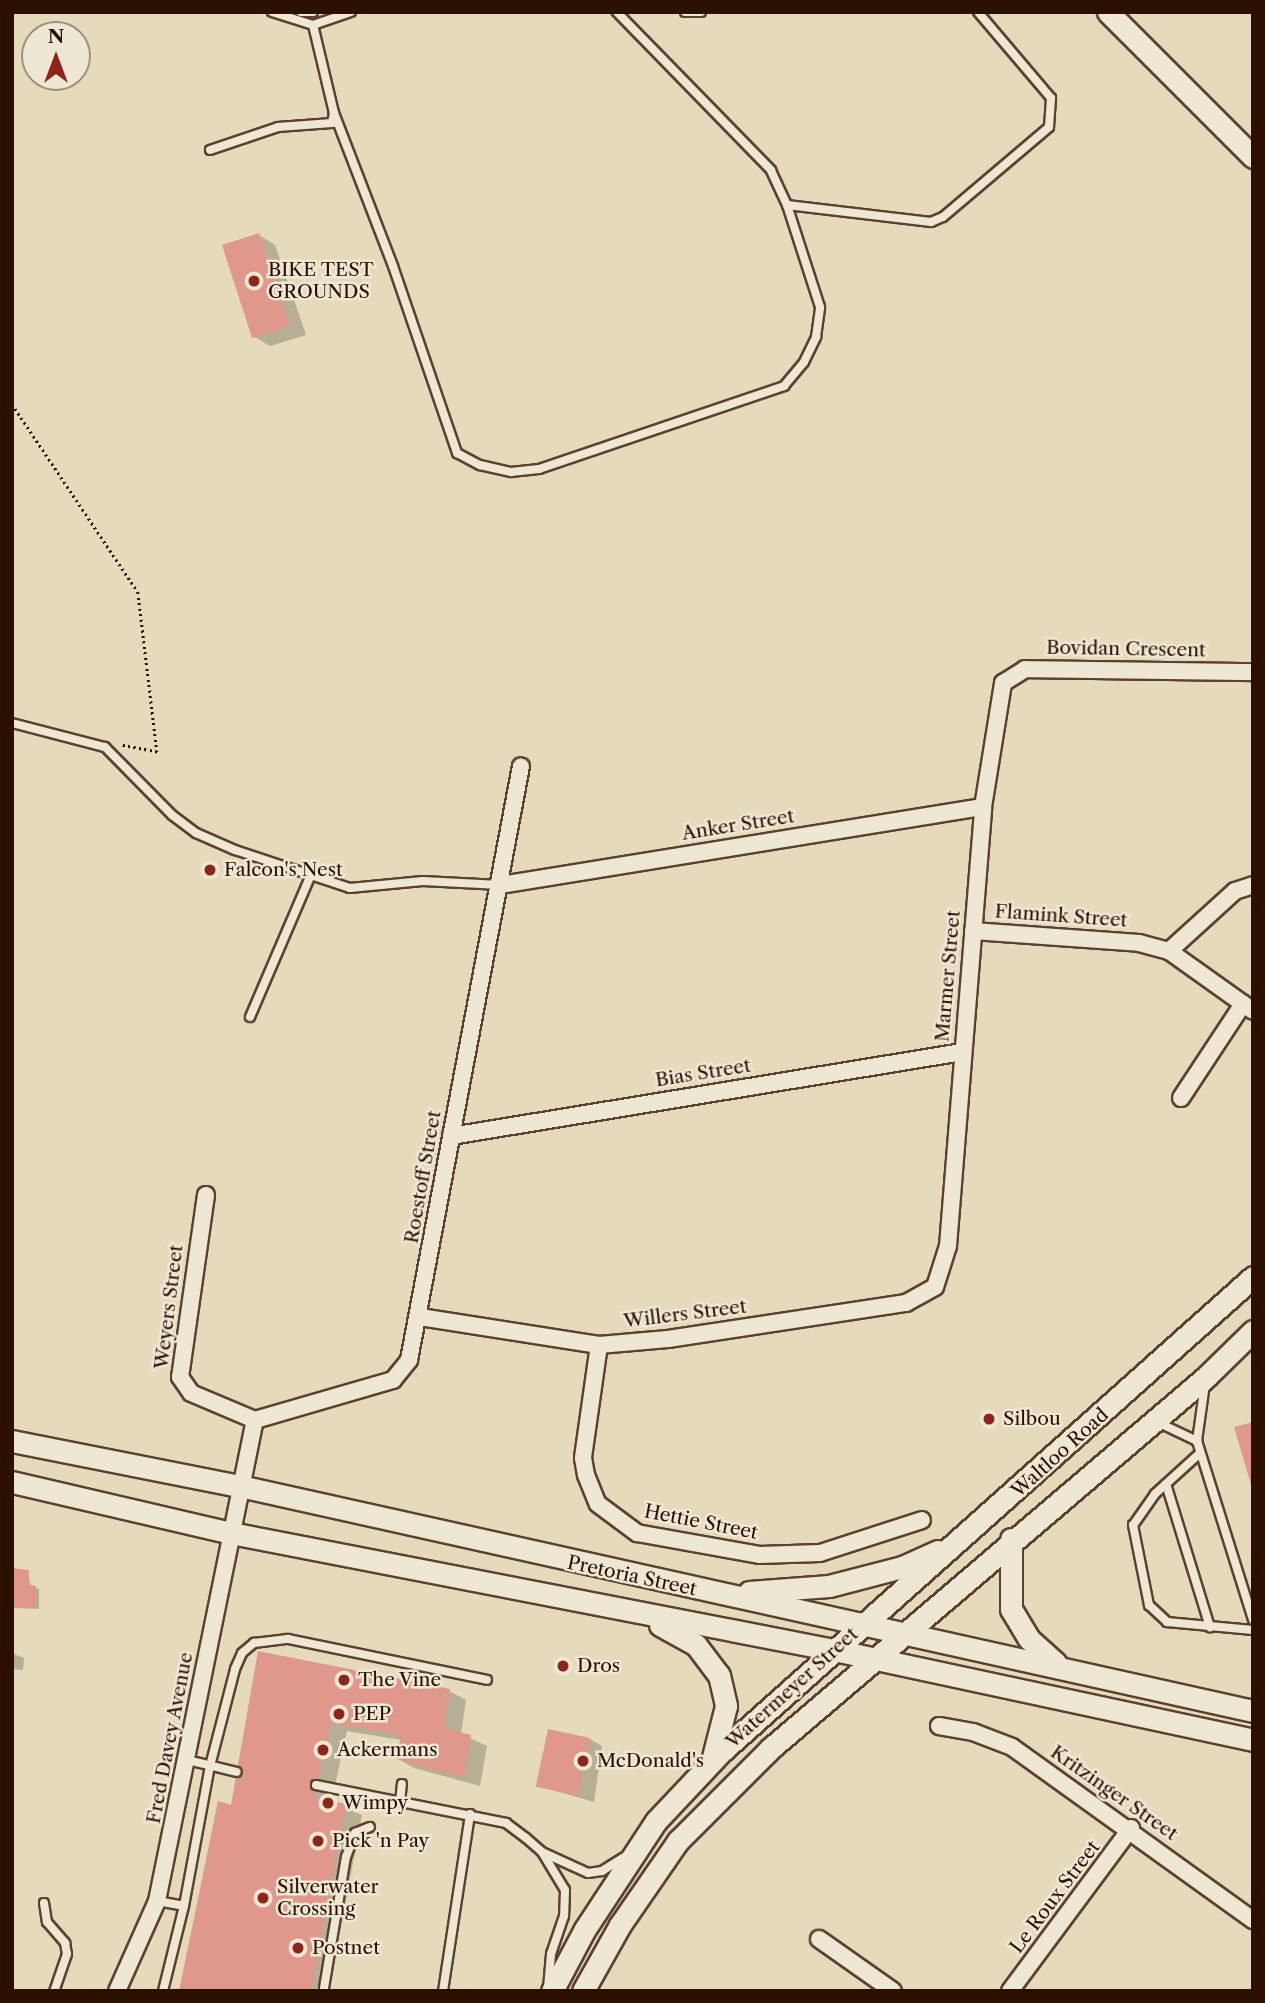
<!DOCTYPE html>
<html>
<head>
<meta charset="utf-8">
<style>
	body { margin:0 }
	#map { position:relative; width:1265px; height:2003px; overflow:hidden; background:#e5dabc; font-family:"Libre Caslon Text",serif }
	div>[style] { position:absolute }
	.shadow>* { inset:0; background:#0003 }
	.building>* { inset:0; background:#df988b; transform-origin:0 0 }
	.path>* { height:2.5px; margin-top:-1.25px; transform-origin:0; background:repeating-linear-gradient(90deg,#2b1000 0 2px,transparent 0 5.5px) }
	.roads { filter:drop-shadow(2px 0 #5a422f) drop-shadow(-2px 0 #5a422f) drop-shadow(0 2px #5a422f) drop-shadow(0 -2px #5a422f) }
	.lane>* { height:8px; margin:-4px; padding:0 4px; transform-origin:4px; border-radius:4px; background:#eee7d3 }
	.street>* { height:16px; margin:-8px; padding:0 8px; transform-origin:8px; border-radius:8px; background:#eee7d3 }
	.secondary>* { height:21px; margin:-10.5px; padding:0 10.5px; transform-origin:10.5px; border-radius:10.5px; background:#eee7d3 }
	.dots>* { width:19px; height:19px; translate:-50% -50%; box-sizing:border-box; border:4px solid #eee7d3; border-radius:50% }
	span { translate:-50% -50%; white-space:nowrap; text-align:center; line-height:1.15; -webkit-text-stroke:5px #eee7d3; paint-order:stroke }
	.poi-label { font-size:19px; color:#2b1000 }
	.left { translate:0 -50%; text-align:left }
	.street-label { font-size:19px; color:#2b1000 }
	.frame { position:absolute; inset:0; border:14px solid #2b1000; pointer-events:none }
	.north { position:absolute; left:21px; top:21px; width:70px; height:70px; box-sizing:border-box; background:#eee7d3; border:2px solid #a0917f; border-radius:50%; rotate:0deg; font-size:19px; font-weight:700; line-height:28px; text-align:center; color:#2b1000 }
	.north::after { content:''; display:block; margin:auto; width:24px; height:32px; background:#8f2418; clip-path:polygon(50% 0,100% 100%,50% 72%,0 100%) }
</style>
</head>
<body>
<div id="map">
	<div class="shadow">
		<i style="clip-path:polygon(259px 235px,275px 245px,306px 335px,270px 346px,253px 336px)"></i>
		<i style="clip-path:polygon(28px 1572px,31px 1587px,39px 1589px,39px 1609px,14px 1608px)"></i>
		<i style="clip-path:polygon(12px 1653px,24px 1658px,23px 1670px,12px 1669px)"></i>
		<i style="clip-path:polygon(260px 1653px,449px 1691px,466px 1700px,461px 1734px,487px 1746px,480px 1786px,414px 1768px,397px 1758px,401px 1740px,347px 1731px,331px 1803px,362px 1815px,329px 1991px,181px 1991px,232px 1807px)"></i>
		<i style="clip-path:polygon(590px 1739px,602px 1746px,594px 1802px,538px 1786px)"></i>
	</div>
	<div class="building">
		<i style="left:259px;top:233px;width:98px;height:39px;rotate:72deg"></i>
		<i style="clip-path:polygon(1253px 1422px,1253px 1488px,1252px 1488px,1234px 1427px)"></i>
		<i style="clip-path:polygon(12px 1568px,29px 1570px,28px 1585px,36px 1586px,36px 1608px,12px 1608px)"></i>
		<i style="clip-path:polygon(258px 1651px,450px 1689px,444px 1728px,471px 1735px,464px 1778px,396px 1759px,401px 1735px,330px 1723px,314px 1797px,346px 1804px,311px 1991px,179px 1991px,218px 1801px,231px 1805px)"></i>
		<i style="left:548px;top:1729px;width:43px;height:59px;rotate:12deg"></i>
	</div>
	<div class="path">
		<i style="left:12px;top:404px;width:226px;rotate:56.2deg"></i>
		<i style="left:138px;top:592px;width:161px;rotate:83.2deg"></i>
		<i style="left:157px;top:752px;width:38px;rotate:-169deg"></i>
	</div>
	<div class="roads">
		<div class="lane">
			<i style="left:272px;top:12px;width:43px;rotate:17.6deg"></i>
			<i style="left:313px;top:25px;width:40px;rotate:-18.9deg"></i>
			<i style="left:301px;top:12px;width:12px"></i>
			<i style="left:685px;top:12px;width:16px"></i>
			<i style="left:334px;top:113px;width:164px;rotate:68.9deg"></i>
			<i style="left:393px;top:266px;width:198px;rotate:71.1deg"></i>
			<i style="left:457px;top:453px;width:26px;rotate:28deg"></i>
			<i style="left:480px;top:465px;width:32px;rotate:13deg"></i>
			<i style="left:511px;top:472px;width:28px;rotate:-6deg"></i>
			<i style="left:539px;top:469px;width:259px;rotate:-18.7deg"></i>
			<i style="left:784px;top:386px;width:31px;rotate:-50deg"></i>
			<i style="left:804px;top:362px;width:28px;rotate:-64deg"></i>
			<i style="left:816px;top:337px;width:30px;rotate:-82deg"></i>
			<i style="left:820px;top:307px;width:107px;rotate:-107.9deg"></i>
			<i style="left:787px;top:205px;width:38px;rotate:-115deg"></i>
			<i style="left:771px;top:170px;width:221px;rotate:-134.3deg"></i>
			<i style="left:210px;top:150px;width:72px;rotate:-18.7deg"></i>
			<i style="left:278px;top:127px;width:54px;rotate:-4.2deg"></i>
			<i style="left:332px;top:123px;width:10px;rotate:-79deg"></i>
			<i style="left:334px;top:113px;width:90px;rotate:-103.4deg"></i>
			<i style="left:787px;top:205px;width:145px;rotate:6.7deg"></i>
			<i style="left:931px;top:222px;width:13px;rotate:-23deg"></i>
			<i style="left:943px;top:217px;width:139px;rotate:-40.3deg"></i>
			<i style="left:1049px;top:127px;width:29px;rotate:-86deg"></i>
			<i style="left:1051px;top:98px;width:113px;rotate:-130.3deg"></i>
			<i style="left:12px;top:723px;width:96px;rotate:14.5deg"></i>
			<i style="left:105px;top:747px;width:95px;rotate:45.4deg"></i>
			<i style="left:172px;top:815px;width:30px;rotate:37deg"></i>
			<i style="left:196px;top:833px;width:43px;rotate:23.6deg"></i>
			<i style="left:235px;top:850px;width:121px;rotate:18.3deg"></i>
			<i style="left:350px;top:888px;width:73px;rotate:-5.5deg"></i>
			<i style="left:423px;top:881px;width:77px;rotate:3deg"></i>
			<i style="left:250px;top:1017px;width:155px;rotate:-66.8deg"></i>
			<i style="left:1205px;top:1384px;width:58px;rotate:98deg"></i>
			<i style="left:1197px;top:1441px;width:188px;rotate:72.6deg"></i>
			<i style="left:1155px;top:1421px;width:47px;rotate:25.5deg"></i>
			<i style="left:1200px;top:1453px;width:61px;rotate:137.7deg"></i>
			<i style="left:1155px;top:1494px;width:38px;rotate:125deg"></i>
			<i style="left:1133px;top:1525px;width:82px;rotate:78.7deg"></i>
			<i style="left:1149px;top:1605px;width:25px;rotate:43deg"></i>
			<i style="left:1167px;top:1622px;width:86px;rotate:5.3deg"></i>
			<i style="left:1166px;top:1484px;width:150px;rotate:72.9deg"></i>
			<i style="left:188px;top:1760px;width:50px;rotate:13.8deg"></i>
			<i style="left:316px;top:1785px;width:194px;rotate:11.3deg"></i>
			<i style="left:506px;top:1823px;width:25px;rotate:37deg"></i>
			<i style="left:526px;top:1838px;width:21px;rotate:41deg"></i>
			<i style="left:542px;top:1852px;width:44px;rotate:58.8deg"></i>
			<i style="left:565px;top:1890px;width:26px;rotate:92deg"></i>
			<i style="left:564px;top:1916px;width:40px;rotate:108.9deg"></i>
			<i style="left:551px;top:1954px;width:34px;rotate:95deg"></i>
			<i style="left:400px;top:1802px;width:18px;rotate:-84deg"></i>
			<i style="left:544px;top:1853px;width:48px;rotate:24.4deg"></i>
			<i style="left:588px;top:1873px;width:14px;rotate:-8deg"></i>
			<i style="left:602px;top:1871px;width:26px;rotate:-32deg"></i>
			<i style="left:157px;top:1901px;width:27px;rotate:10deg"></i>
			<i style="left:184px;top:1906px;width:88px;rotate:103.9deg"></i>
			<i style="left:44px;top:1903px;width:19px;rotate:81deg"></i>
			<i style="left:47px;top:1922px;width:28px;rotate:49deg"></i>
			<i style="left:65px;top:1943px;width:11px;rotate:80deg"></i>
			<i style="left:67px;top:1954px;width:39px;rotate:109deg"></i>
			<i style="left:184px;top:1906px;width:142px;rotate:-79.5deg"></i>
			<i style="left:210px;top:1766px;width:100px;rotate:-75.5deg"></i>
			<i style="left:235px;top:1669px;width:17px;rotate:-66deg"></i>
			<i style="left:242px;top:1653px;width:16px;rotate:-40deg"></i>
			<i style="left:254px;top:1643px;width:34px;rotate:-7deg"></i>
			<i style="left:288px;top:1639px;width:203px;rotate:11.6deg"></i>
			<i style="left:324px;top:1988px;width:133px;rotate:-80.5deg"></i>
			<i style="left:346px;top:1857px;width:26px;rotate:-69deg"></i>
			<i style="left:355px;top:1833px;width:16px;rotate:-22deg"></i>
			<i style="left:443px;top:1991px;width:179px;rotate:-81.3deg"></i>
		</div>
		<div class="street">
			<i style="left:500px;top:885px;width:489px;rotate:-9.2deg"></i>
			<i style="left:973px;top:931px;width:166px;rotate:4.1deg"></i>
			<i style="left:1139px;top:943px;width:31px;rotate:15deg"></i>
			<i style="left:1169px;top:951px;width:103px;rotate:35.5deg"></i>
			<i style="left:1169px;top:951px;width:89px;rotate:-42.3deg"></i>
			<i style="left:1235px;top:891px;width:19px;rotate:-18deg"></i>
			<i style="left:1181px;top:1098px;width:113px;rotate:-56.6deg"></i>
			<i style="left:451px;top:1136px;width:518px;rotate:-9.33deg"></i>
			<i style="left:206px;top:1195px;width:184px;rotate:98.1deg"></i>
			<i style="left:180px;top:1377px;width:19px;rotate:55deg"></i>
			<i style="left:191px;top:1393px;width:69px;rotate:22.9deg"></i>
			<i style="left:420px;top:1317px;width:181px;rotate:8.9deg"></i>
			<i style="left:599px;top:1345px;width:69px;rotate:-5deg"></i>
			<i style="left:668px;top:1339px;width:241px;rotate:-8.6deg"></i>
			<i style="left:906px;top:1303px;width:33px;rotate:-29deg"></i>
			<i style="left:935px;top:1287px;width:43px;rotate:-72.4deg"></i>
			<i style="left:948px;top:1246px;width:440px;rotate:-85.4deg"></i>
			<i style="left:983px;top:807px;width:126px;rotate:-80.8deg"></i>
			<i style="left:1003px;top:683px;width:26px;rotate:-32deg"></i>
			<i style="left:1025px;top:669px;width:228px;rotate:0.8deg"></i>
			<i style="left:599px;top:1345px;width:114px;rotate:98.1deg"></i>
			<i style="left:583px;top:1458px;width:17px;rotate:80deg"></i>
			<i style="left:586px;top:1475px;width:31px;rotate:68deg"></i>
			<i style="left:598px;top:1504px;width:49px;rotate:36.6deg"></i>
			<i style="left:637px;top:1533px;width:124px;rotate:10.2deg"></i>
			<i style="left:759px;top:1555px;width:61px;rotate:-1.9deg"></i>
			<i style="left:820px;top:1553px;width:107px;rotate:-17.9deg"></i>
			<i style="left:939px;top:1726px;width:35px;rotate:10deg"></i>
			<i style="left:973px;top:1732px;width:42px;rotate:21deg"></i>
			<i style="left:1012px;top:1747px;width:297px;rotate:35.7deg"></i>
			<i style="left:819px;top:1939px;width:90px;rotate:35.1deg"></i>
			<i style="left:117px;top:1991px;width:98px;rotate:-66deg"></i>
			<i style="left:157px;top:1901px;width:491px;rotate:-78.5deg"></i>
			<i style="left:255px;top:1420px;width:144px;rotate:-16.2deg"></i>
			<i style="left:393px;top:1380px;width:26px;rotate:-51deg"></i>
			<i style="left:409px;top:1360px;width:604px;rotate:-79.32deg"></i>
			<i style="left:1010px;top:1991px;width:203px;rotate:-53.4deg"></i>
		</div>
		<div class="secondary">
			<i style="left:1108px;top:12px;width:205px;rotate:45deg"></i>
			<i style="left:12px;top:1441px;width:232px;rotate:11.2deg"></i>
			<i style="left:240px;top:1486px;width:1038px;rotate:12.52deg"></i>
			<i style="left:12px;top:1482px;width:225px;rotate:13.1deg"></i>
			<i style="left:231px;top:1533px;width:614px;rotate:10.98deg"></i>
			<i style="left:834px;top:1650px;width:429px;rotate:12.1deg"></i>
			<i style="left:1011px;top:1539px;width:70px;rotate:90deg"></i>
			<i style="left:1011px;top:1609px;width:35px;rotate:59deg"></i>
			<i style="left:1029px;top:1639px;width:36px;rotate:42deg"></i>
			<i style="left:749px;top:1592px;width:80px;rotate:-4.3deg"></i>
			<i style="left:829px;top:1586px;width:75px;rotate:-14.6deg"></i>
			<i style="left:902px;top:1567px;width:39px;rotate:-24deg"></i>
			<i style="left:660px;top:1625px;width:41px;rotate:29.1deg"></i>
			<i style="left:696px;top:1645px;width:38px;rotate:53deg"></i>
			<i style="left:719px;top:1675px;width:32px;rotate:77deg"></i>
			<i style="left:726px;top:1706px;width:53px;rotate:104.3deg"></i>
			<i style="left:552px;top:1991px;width:70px;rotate:-62deg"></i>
			<i style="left:585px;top:1929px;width:129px;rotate:-56.7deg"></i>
			<i style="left:656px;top:1821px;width:95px;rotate:-46.7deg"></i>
			<i style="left:721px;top:1752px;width:713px;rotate:-41.76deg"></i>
			<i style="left:583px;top:1991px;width:76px;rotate:-60.7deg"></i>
			<i style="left:620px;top:1925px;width:102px;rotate:-55.4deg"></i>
			<i style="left:678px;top:1841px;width:132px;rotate:-45deg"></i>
			<i style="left:771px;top:1748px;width:572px;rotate:-40.46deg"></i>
			<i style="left:1206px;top:1377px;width:66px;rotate:-44.4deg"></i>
		</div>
	</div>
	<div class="dots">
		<i style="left:254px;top:281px;background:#8f2418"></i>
		<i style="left:210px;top:870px;background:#8f2418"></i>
		<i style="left:989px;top:1419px;background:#8f2418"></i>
		<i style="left:563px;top:1666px;background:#8f2418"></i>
		<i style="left:344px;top:1680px;background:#8f2418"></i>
		<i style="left:339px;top:1714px;background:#8f2418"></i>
		<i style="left:323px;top:1750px;background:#8f2418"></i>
		<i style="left:583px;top:1761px;background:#8f2418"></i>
		<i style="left:328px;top:1803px;background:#8f2418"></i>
		<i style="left:318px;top:1841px;background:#8f2418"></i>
		<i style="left:263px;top:1898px;background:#8f2418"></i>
		<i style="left:298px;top:1948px;background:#8f2418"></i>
	</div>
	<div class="poi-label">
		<span class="left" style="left:268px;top:281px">BIKE TEST<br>GROUNDS</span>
		<span class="left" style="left:224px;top:870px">Falcon's Nest</span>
		<span class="left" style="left:1003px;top:1419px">Silbou</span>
		<span class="left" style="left:577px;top:1666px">Dros</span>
		<span class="left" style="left:358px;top:1680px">The Vine</span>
		<span class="left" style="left:353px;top:1714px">PEP</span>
		<span class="left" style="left:337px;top:1750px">Ackermans</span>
		<span class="left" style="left:597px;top:1761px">McDonald's</span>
		<span class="left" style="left:342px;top:1803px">Wimpy</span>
		<span class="left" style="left:332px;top:1841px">Pick 'n Pay</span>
		<span class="left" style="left:277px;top:1898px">Silverwater<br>Crossing</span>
		<span class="left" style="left:312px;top:1948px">Postnet</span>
	</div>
	<div class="street-label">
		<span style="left:1126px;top:649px;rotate:1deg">Bovidan Crescent</span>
		<span style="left:738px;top:825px;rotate:-9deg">Anker Street</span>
		<span style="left:1061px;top:916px;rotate:4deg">Flamink Street</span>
		<span style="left:948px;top:976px;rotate:-85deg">Marmer Street</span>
		<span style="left:703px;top:1073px;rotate:-9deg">Bias Street</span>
		<span style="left:423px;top:1177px;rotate:-80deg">Roestoff Street</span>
		<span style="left:169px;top:1307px;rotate:-83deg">Weyers Street</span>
		<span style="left:685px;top:1314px;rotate:-7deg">Willers Street</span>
		<span style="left:1060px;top:1453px;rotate:-42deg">Waltloo Road</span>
		<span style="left:701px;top:1522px;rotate:11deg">Hettie Street</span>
		<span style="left:632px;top:1576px;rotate:12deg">Pretoria Street</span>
		<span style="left:792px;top:1688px;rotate:-42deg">Watermeyer Street</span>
		<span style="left:170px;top:1738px;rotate:-79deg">Fred Davey Avenue</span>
		<span style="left:1114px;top:1793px;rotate:35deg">Kritzinger Street</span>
		<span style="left:1055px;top:1897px;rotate:-53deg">Le Roux Street</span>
	</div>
	<div class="frame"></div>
	<div class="north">N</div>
</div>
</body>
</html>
